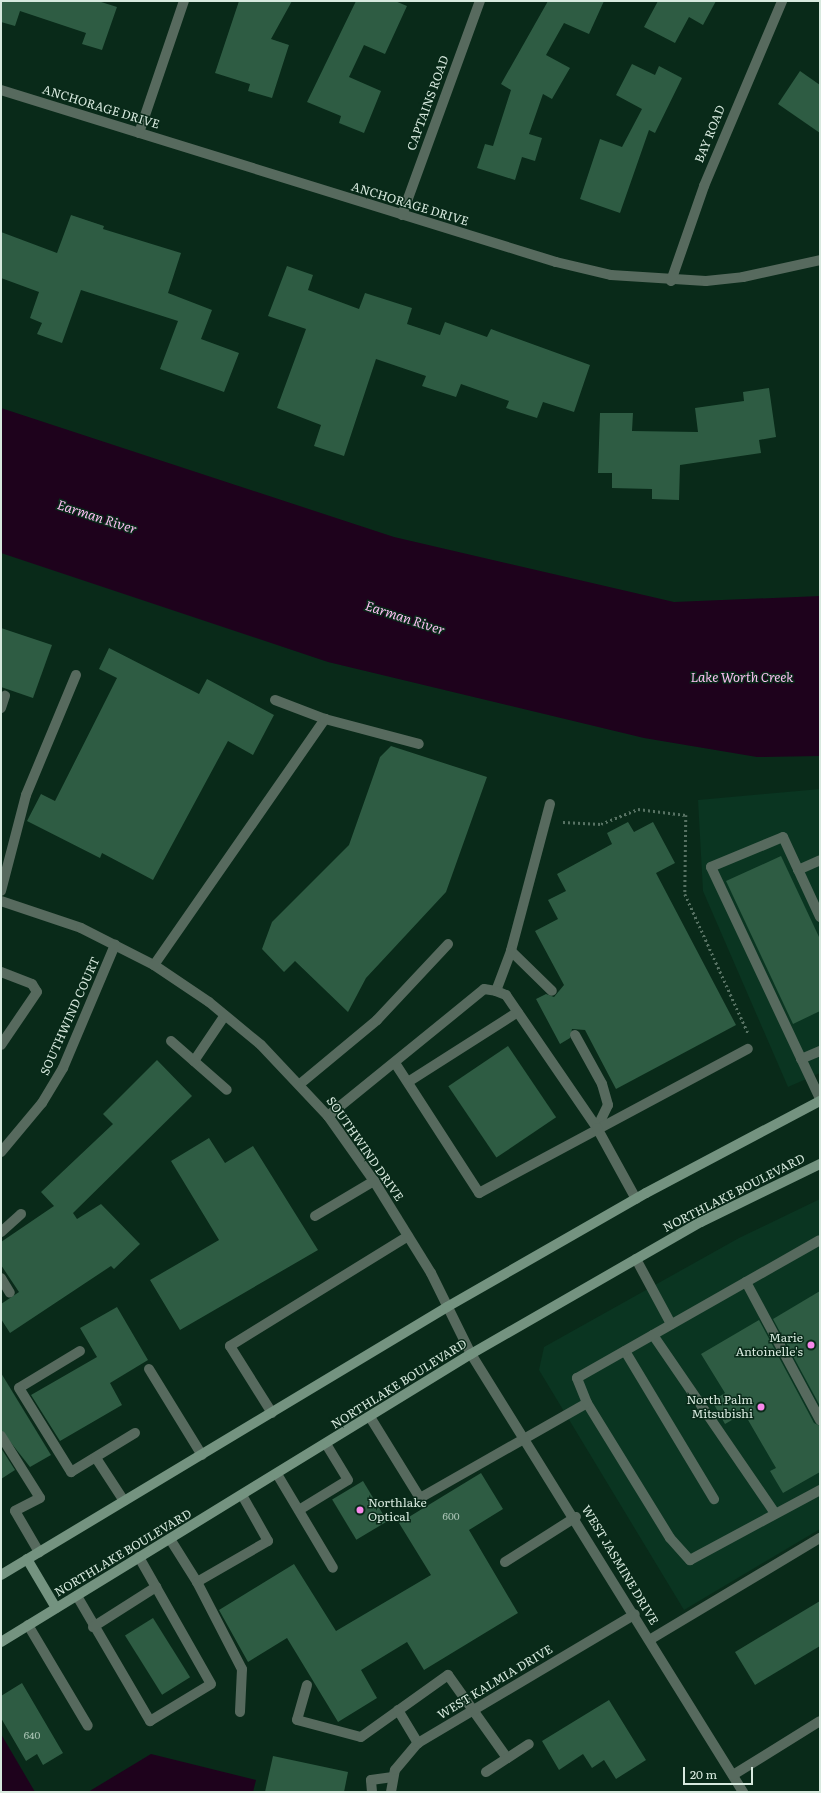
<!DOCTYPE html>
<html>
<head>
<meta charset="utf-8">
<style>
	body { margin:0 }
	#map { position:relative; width:821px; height:1793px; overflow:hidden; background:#092a19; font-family:Literata,serif }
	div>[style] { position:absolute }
	.built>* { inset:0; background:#0a3521 }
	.water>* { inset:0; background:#1e021c }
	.building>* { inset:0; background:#2e5c43; transform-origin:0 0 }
	.path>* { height:2.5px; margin-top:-1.25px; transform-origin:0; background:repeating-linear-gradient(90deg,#577263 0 2px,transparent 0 5px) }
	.service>* { height:10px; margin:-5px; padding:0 5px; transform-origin:5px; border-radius:5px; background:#576a5e }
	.minor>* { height:10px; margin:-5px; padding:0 5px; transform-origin:5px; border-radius:5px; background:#576a5e }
	.secondary>* { height:10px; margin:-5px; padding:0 5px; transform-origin:5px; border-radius:5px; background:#749380 }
	.dots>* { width:11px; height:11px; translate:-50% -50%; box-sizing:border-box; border:2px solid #092a19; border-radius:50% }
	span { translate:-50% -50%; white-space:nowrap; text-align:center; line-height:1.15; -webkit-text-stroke:3px #092a19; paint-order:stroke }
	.number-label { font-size:10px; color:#adc6b7 }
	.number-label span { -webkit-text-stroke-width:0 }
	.street-label { font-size:12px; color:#d7e9de }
	.poi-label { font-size:12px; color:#d7e9de }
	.right { translate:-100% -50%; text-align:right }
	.left { translate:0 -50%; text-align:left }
	.water-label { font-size:13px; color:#fcbff3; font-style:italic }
	.frame { position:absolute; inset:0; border:2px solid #d7e9de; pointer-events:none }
	.scale { position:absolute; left:683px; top:1767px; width:70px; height:18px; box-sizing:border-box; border:2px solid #d7e9de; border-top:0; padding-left:5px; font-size:12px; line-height:14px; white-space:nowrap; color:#d7e9de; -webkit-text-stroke:3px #092a19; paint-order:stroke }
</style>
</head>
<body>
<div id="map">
	<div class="built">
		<i style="clip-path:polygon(820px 789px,820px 1073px,788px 1087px,703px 891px,698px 800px)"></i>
		<i style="clip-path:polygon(820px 1199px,820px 1529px,684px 1610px,539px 1370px,544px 1347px,739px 1238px)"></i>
	</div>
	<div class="water">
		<i style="clip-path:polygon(1px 408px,394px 537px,674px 602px,820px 596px,820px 756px,757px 757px,644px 738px,328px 662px,1px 553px)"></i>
		<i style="clip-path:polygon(1px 1734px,35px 1792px,1px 1792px)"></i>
		<i style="clip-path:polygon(151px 1754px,256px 1780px,253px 1792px,88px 1792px)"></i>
	</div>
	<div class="building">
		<i style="clip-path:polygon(1px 1px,98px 1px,117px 7px,102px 50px,82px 44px,86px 33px,20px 11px,15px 26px,1px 22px)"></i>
		<i style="clip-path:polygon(239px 1px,292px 1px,271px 39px,289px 45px,272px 98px,248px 91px,250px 84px,215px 73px)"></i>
		<i style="clip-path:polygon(356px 1px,395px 1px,407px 6px,385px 54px,364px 45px,349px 77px,381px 91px,364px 133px,339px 123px,341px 116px,307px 102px)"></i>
		<i style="clip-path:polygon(548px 1px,604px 1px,589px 34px,564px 23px,546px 55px,570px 68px,552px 99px,543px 94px,529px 134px,542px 138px,535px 161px,522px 157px,515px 180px,477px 168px,485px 144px,493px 146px,511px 90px,501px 84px)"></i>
		<i style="clip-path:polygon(658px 1px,716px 1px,703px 25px,689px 17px,675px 43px,644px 27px)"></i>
		<i style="clip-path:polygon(632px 64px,655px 75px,659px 66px,682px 78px,655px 133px,649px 130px,620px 213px,580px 199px,600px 139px,622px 147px,642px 109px,616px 95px)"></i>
		<i style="clip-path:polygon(800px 71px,820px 85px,820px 133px,778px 104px)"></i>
		<i style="clip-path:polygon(71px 215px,104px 226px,103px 229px,181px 253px,168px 293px,212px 310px,201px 339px,239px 353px,224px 392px,160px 369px,178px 321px,81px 290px,62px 343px,37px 334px,42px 323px,30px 318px,39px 292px,1px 278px,1px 232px,57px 253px)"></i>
		<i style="clip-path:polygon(287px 266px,313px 275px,308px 290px,359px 309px,365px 293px,412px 308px,407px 324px,440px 335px,445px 322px,487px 337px,491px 329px,590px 365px,574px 412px,543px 402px,537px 418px,506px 408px,509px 401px,461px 384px,456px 397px,422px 386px,426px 376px,376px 359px,344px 456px,314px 446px,321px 425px,277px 408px,306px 329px,268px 316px)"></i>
		<i style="clip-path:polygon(769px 388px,776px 437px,759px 440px,761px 453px,680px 465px,679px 500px,652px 499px,652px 489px,612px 488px,612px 473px,598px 473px,600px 413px,633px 413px,632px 431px,698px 432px,695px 408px,744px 401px,743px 392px)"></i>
		<i style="clip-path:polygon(1px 628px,52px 645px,33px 698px,1px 687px)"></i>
		<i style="clip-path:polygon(109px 648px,199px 694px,207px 679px,274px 715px,253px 755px,228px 741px,153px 880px,102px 853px,100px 858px,27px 821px,41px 794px,55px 801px,117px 678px,99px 669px)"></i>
		<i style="clip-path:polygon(391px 746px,487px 777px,446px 892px,366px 978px,348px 1012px,295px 961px,284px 972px,262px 949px,272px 922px,349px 845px,380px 757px)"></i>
		<i style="clip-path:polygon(628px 822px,634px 832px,653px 822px,675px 863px,656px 873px,736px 1025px,616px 1089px,585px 1030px,572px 1029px,570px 1038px,560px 1044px,536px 999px,546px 994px,554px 997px,564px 985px,535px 931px,558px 919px,548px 900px,566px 891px,557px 874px,612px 844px,607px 833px)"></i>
		<i style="clip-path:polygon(781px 856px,820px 939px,820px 1011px,793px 1024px,726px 881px)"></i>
		<i style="left:508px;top:1046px;width:86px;height:72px;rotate:56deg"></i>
		<i style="clip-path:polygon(157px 1060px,192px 1096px,73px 1213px,77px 1219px,101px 1204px,140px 1244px,114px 1269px,111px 1266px,10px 1333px,1px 1319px,1px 1304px,19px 1292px,1px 1265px,1px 1242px,54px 1206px,41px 1192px,113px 1124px,103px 1114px)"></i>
		<i style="clip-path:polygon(209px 1138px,225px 1163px,253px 1146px,318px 1250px,180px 1330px,150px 1280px,219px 1240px,171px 1161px)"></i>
		<i style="clip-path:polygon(820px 1291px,820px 1406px,773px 1319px)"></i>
		<i style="clip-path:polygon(117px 1307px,148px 1360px,110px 1383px,122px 1405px,60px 1441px,31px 1395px,97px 1357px,80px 1328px)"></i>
		<i style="clip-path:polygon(759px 1320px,814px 1423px,820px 1426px,820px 1472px,783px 1493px,770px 1471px,776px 1468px,744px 1413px,725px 1424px,712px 1401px,725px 1393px,701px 1354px)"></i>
		<i style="clip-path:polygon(1px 1373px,51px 1455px,30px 1467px,1px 1430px)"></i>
		<i style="clip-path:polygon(1px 1448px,15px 1470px,1px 1479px)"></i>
		<i style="clip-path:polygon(481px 1473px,503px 1509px,469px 1530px,518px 1613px,424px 1670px,407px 1642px,361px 1670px,377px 1698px,338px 1722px,287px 1638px,248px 1662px,219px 1610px,294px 1564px,336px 1631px,431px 1575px,399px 1523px)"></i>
		<i style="left:363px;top:1481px;width:47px;height:36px;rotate:59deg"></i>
		<i style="clip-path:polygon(820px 1601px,820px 1646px,755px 1685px,735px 1652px)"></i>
		<i style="left:153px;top:1618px;width:70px;height:33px;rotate:58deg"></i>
		<i style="clip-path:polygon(22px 1683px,63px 1753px,43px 1765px,37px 1754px,26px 1761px,1px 1718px,1px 1696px)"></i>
		<i style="clip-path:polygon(609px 1700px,646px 1760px,616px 1779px,604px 1760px,592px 1768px,583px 1754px,559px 1770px,542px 1741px)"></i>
		<i style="clip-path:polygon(273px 1756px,348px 1772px,344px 1792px,265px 1792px)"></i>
	</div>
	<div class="path">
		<i style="left:563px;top:822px;width:38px;rotate:3deg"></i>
		<i style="left:601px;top:824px;width:40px;rotate:-22deg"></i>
		<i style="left:638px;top:809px;width:48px;rotate:7.1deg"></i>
		<i style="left:686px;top:815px;width:79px;rotate:90.7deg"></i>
		<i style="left:685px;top:894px;width:153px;rotate:65.6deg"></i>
	</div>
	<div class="service">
		<i style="left:275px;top:700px;width:53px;rotate:20.8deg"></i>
		<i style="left:1px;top:708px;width:13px;rotate:-72deg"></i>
		<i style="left:550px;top:804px;width:152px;rotate:104.9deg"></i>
		<i style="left:511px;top:951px;width:57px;rotate:44.3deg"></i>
		<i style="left:798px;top:870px;width:24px;rotate:-24deg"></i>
		<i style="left:1px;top:891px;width:99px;rotate:-75.4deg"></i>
		<i style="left:26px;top:795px;width:130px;rotate:-67.4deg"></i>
		<i style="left:820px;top:917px;width:88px;rotate:-114.8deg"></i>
		<i style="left:783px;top:837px;width:78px;rotate:157.4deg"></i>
		<i style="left:711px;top:867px;width:256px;rotate:64.8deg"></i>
		<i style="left:154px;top:965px;width:300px;rotate:-55.2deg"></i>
		<i style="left:325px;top:719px;width:97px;rotate:14.9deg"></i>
		<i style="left:1px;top:972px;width:33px;rotate:21deg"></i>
		<i style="left:32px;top:984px;width:9px;rotate:58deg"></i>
		<i style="left:37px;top:992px;width:64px;rotate:124.2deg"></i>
		<i style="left:496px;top:991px;width:43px;rotate:-69.4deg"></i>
		<i style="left:575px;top:1035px;width:56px;rotate:61.1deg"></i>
		<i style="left:602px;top:1084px;width:22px;rotate:74deg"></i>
		<i style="left:608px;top:1105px;width:25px;rotate:116deg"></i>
		<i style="left:171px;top:1041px;width:74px;rotate:41.2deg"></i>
		<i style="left:801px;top:1059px;width:21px;rotate:-23deg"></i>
		<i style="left:194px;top:1061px;width:55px;rotate:-56deg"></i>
		<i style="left:395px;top:1063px;width:155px;rotate:57.1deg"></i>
		<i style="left:479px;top:1193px;width:305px;rotate:-28.2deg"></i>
		<i style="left:408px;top:1082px;width:130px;rotate:-32.5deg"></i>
		<i style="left:300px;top:1084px;width:100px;rotate:-39.7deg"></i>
		<i style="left:377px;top:1020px;width:104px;rotate:-46.9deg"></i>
		<i style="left:328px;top:1116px;width:201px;rotate:-39.1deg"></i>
		<i style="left:484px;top:989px;width:12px;rotate:9deg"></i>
		<i style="left:496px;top:991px;width:11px;rotate:22deg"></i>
		<i style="left:506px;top:995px;width:161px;rotate:55.6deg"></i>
		<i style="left:597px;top:1128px;width:81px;rotate:61.2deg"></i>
		<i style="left:315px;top:1216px;width:69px;rotate:-30.7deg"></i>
		<i style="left:1px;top:1232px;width:27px;rotate:-42deg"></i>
		<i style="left:636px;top:1259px;width:74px;rotate:61.7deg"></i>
		<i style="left:1px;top:1278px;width:17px;rotate:59deg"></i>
		<i style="left:746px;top:1282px;width:157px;rotate:61.8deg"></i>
		<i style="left:653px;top:1335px;width:214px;rotate:55.6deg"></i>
		<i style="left:80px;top:1351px;width:71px;rotate:148.8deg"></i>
		<i style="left:19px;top:1388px;width:99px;rotate:58.2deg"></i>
		<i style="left:71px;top:1472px;width:75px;rotate:-31.4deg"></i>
		<i style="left:625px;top:1351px;width:173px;rotate:59deg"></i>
		<i style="left:149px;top:1369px;width:101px;rotate:58.4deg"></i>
		<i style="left:587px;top:1403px;width:158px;rotate:58.4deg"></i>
		<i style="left:670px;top:1538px;width:30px;rotate:48deg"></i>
		<i style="left:690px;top:1560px;width:148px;rotate:-28.3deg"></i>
		<i style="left:272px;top:1413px;width:79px;rotate:-122.1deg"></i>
		<i style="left:230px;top:1346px;width:209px;rotate:-31.7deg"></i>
		<i style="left:370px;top:1417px;width:95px;rotate:58.3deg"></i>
		<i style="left:420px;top:1498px;width:192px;rotate:-29.6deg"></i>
		<i style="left:587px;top:1403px;width:27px;rotate:-112deg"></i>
		<i style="left:577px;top:1378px;width:279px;rotate:-29.6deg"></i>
		<i style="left:1px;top:1436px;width:73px;rotate:57.8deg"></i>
		<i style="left:40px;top:1498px;width:28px;rotate:153deg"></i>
		<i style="left:15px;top:1511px;width:48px;rotate:59.7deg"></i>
		<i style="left:96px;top:1458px;width:51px;rotate:56.9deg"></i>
		<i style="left:277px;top:1474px;width:109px;rotate:59.2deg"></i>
		<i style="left:299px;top:1510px;width:57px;rotate:-31.5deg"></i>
		<i style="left:348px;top:1480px;width:42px;rotate:-121.4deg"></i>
		<i style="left:170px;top:1539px;width:51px;rotate:57.9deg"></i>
		<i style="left:197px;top:1582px;width:82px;rotate:-30deg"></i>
		<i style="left:268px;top:1541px;width:53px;rotate:-119.5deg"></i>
		<i style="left:505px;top:1562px;width:84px;rotate:-32.4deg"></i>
		<i style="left:197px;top:1582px;width:98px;rotate:62.7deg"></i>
		<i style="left:242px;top:1669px;width:43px;rotate:92.7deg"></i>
		<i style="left:77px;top:1596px;width:145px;rotate:59.7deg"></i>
		<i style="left:150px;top:1721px;width:71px;rotate:-31.2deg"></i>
		<i style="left:211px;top:1684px;width:146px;rotate:-119.6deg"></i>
		<i style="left:28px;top:1625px;width:117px;rotate:59.3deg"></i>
		<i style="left:93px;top:1627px;width:75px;rotate:-32.4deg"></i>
		<i style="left:651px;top:1639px;width:197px;rotate:-30.9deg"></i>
		<i style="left:307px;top:1685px;width:36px;rotate:106deg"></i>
		<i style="left:297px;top:1720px;width:66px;rotate:14.9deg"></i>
		<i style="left:361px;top:1737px;width:107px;rotate:-35.5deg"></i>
		<i style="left:448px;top:1675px;width:102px;rotate:54.6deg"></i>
		<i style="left:398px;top:1710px;width:39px;rotate:59deg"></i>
		<i style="left:486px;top:1772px;width:51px;rotate:-33.1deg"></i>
		<i style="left:372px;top:1792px;width:12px;rotate:-95deg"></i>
		<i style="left:371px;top:1780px;width:22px;rotate:-8deg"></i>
	</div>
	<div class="minor">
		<i style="left:1px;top:90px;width:581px;rotate:17.22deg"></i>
		<i style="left:556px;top:262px;width:57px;rotate:13.3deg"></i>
		<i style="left:611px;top:275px;width:95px;rotate:3.6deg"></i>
		<i style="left:706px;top:281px;width:37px;rotate:-6deg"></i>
		<i style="left:743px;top:277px;width:79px;rotate:-12.4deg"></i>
		<i style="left:139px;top:133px;width:139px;rotate:-71.2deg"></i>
		<i style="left:402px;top:215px;width:228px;rotate:-70deg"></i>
		<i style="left:671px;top:281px;width:101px;rotate:-70.8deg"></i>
		<i style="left:704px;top:186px;width:201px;rotate:-67.1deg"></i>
		<i style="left:1px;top:901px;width:84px;rotate:18.6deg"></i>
		<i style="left:81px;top:928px;width:82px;rotate:26.9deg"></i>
		<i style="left:154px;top:965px;width:66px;rotate:33.9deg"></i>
		<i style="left:209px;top:1002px;width:67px;rotate:39.6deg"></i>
		<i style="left:261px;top:1045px;width:98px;rotate:46.7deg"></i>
		<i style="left:328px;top:1116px;width:80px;rotate:54.7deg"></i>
		<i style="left:374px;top:1181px;width:108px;rotate:58.2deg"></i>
		<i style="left:431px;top:1273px;width:90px;rotate:63.7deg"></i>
		<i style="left:471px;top:1354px;width:516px;rotate:58.16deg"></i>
		<i style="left:1px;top:1152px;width:64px;rotate:-50.1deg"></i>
		<i style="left:42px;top:1103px;width:41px;rotate:-59deg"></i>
		<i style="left:63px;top:1068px;width:134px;rotate:-67.1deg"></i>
		<i style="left:733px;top:1775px;width:102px;rotate:-31.8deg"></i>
		<i style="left:391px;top:1792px;width:22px;rotate:-80deg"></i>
		<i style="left:395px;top:1770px;width:35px;rotate:-50deg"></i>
		<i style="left:418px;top:1743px;width:252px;rotate:-30.7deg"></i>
	</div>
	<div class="secondary">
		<i style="left:27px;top:1559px;width:57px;rotate:59.4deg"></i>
		<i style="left:1px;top:1575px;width:520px;rotate:-31deg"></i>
		<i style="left:447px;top:1307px;width:229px;rotate:-29.8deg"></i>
		<i style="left:646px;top:1193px;width:197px;rotate:-27.9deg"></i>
		<i style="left:1px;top:1642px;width:551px;rotate:-31.5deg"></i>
		<i style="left:471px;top:1354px;width:265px;rotate:-29.9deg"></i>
		<i style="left:701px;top:1222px;width:132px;rotate:-26deg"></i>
	</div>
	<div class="dots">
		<i style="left:811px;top:1345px;background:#f888eb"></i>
		<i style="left:761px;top:1407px;background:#f888eb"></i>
		<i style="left:360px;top:1510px;background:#f888eb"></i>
	</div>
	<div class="number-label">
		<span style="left:451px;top:1516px">600</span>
		<span style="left:32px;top:1735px">640</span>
	</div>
	<div class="street-label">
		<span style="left:428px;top:103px;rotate:-70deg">CAPTAINS ROAD</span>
		<span style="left:101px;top:107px;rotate:17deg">ANCHORAGE DRIVE</span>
		<span style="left:710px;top:134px;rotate:-68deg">BAY ROAD</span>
		<span style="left:410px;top:204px;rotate:17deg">ANCHORAGE DRIVE</span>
		<span style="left:70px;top:1016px;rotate:-66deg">SOUTHWIND COURT</span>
		<span style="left:365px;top:1149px;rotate:55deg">SOUTHWIND DRIVE</span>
		<span style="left:734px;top:1193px;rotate:-27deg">NORTHLAKE BOULEVARD</span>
		<span style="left:399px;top:1384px;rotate:-32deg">NORTHLAKE BOULEVARD</span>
		<span style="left:123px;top:1553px;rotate:-31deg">NORTHLAKE BOULEVARD</span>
		<span style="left:620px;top:1565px;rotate:59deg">WEST JASMINE DRIVE</span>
		<span style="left:495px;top:1682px;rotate:-31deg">WEST KALMIA DRIVE</span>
	</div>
	<div class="poi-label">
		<span class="right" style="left:803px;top:1345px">Marie<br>Antoinelle's</span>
		<span class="right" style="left:753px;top:1407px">North Palm<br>Mitsubishi</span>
		<span class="left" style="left:368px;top:1510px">Northlake<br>Optical</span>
	</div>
	<div class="water-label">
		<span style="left:97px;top:517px;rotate:18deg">Earman River</span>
		<span style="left:405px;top:618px;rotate:18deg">Earman River</span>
		<span style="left:742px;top:677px">Lake Worth Creek</span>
	</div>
	<div class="frame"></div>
	<div class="scale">20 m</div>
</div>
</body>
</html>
